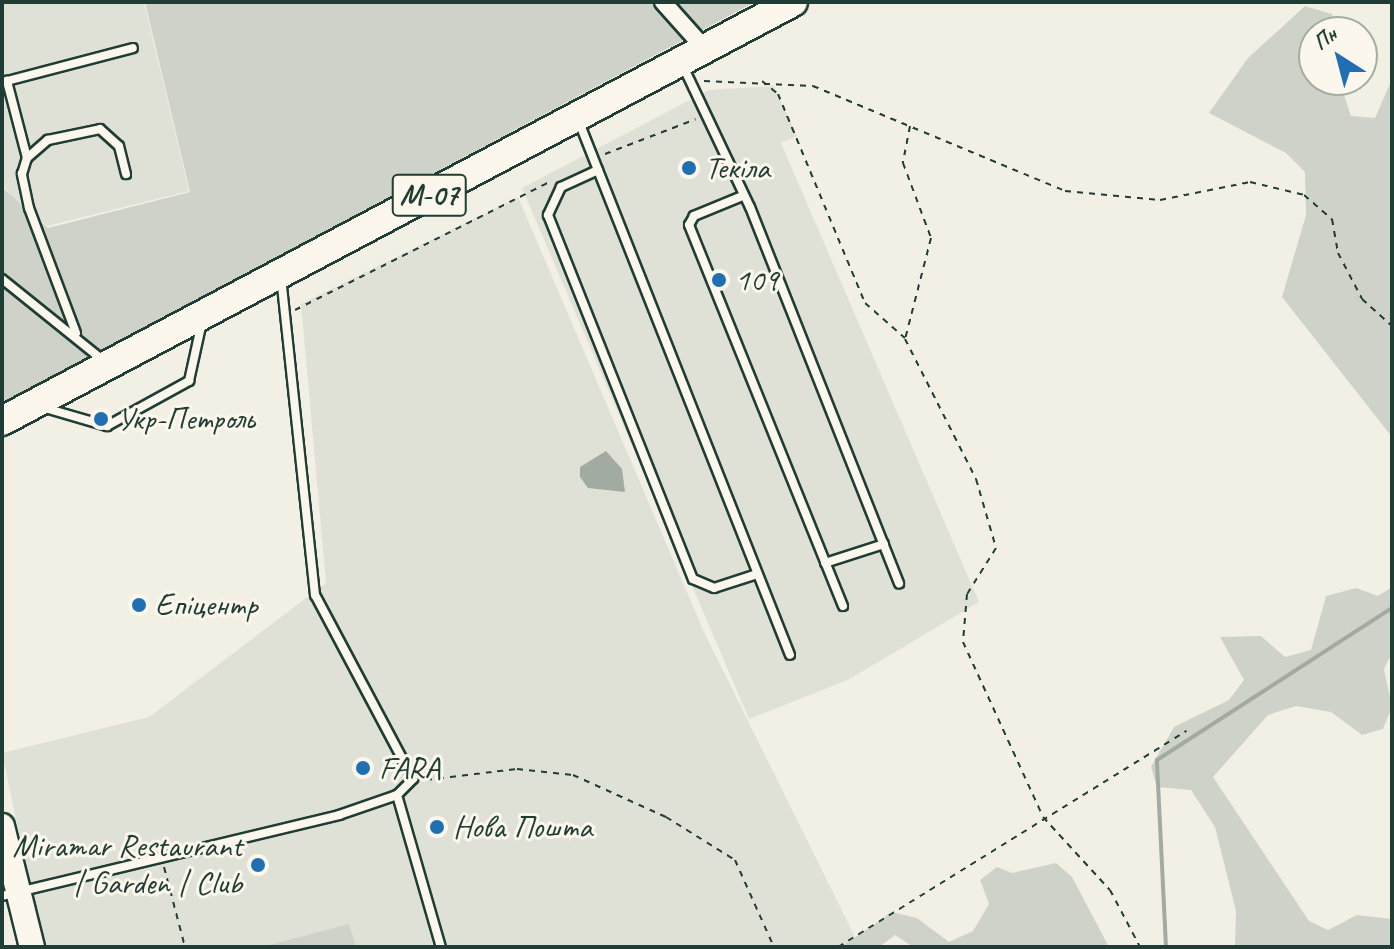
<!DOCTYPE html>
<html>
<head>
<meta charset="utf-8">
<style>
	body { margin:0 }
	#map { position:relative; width:1394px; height:949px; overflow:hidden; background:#f2f0e5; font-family:Caveat,sans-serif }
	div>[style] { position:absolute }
	.built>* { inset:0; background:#e0e1d6 }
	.green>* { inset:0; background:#cfd2c8 }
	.water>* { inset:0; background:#a2aba1 }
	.stream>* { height:4px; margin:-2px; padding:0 2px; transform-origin:2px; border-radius:2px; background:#a2aba1 }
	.path>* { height:2px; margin-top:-1px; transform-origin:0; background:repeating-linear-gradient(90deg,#1f3d34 0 6px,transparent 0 12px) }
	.roads { filter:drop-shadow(2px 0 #1f3d34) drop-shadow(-2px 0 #1f3d34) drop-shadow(0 2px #1f3d34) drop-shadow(0 -2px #1f3d34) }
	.lane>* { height:8px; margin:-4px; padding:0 4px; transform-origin:4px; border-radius:4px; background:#fbf7ec }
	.street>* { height:16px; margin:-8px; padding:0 8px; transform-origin:8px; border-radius:8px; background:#fbf7ec }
	.primary>* { height:24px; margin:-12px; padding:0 12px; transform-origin:12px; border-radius:12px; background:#fbf7ec }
	.highway>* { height:28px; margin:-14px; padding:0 14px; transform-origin:14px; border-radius:14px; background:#fbf7ec }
	.dots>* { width:22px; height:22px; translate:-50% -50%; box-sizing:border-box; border:4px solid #fbf7ec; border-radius:50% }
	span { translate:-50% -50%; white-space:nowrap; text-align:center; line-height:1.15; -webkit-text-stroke:6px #fbf7ec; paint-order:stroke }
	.shield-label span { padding:2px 6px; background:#fbf7ec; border:2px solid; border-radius:6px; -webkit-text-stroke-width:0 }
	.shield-label { font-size:30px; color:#1f3d34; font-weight:700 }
	.poi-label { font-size:32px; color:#1f3d34 }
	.left { translate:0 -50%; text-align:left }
	.right { translate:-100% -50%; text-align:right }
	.frame { position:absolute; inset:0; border:4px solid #1f3d34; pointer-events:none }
	.north { position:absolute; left:1298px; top:16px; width:80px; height:80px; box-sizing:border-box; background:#fbf7ec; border:2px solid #a3ada2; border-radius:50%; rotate:324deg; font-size:22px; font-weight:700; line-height:32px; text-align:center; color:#1f3d34 }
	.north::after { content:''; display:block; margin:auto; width:28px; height:36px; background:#1f6fb2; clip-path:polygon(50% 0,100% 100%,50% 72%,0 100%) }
</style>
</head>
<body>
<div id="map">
	<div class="built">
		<i style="clip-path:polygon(2px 2px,144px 2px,189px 191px,47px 226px,12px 196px,2px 184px)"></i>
		<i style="clip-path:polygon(774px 86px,797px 136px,781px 143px,979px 602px,848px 680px,749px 719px,522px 188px,709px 90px)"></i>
		<i style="clip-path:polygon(518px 197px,704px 632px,860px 947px,43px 947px,2px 753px,149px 717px,326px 583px,301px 304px)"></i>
	</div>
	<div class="green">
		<i style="clip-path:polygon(145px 2px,755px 2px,2px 403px,2px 187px,48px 228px,190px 192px)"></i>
		<i style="clip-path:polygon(1305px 6px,1332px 14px,1336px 32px,1314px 32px,1314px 80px,1339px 80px,1351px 116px,1375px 118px,1392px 79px,1392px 437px,1282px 297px,1306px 215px,1305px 172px,1286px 153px,1209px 113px,1248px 58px)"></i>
		<i style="clip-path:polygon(1392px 587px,1392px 653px,1384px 669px,1392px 707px,1383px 729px,1362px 735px,1331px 712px,1296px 706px,1268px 715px,1213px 777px,1309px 921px,1328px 930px,1357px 915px,1392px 919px,1392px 947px,1235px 947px,1236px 911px,1215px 827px,1191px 790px,1157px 787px,1151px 767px,1174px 727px,1229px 700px,1244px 680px,1220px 637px,1261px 636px,1285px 657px,1311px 650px,1326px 596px,1356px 588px,1378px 596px)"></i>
		<i style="clip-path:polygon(1056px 863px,1072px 877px,1109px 947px,913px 947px,895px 935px,879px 947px,841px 947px,892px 912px,917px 918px,949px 942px,973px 931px,989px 904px,980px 880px,997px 867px,1012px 873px)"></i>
		<i style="clip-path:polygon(349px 924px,356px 947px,262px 947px)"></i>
	</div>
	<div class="water">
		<i style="clip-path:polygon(606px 451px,622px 469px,625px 492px,588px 488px,580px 477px,580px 467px)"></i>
	</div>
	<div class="stream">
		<i style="left:1166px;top:947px;width:187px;rotate:-92.8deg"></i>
		<i style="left:1157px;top:760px;width:280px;rotate:-32.9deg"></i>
	</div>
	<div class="path">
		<i style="left:400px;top:2px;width:46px"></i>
		<i style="left:704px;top:81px;width:109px;rotate:2.6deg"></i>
		<i style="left:813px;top:86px;width:273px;rotate:22.6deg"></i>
		<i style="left:1065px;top:191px;width:95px;rotate:5.4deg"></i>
		<i style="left:1160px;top:200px;width:92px;rotate:-11.3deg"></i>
		<i style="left:1250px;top:182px;width:56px;rotate:13.5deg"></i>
		<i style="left:1304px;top:195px;width:37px;rotate:41deg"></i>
		<i style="left:1332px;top:219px;width:35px;rotate:80deg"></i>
		<i style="left:1338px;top:253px;width:52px;rotate:62.4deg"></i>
		<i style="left:1362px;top:299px;width:40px;rotate:42deg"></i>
		<i style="left:762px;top:81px;width:21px;rotate:39deg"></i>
		<i style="left:778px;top:94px;width:226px;rotate:67.4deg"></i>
		<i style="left:865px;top:303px;width:53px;rotate:41.2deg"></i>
		<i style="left:910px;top:126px;width:38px;rotate:101deg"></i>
		<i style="left:903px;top:163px;width:80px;rotate:69.5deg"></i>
		<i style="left:931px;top:238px;width:104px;rotate:104.4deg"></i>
		<i style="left:905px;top:339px;width:157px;rotate:63.1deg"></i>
		<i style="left:976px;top:479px;width:72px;rotate:73.8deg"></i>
		<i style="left:996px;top:548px;width:54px;rotate:122.2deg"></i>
		<i style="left:967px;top:594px;width:48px;rotate:94.8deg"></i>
		<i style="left:963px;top:642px;width:192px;rotate:65.4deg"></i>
		<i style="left:1043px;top:817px;width:99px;rotate:47.5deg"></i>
		<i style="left:1110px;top:890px;width:64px;rotate:62.2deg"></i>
		<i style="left:605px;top:154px;width:97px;rotate:-21deg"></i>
		<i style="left:295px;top:310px;width:285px;rotate:-26.7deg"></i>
		<i style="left:426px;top:780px;width:92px;rotate:-6.9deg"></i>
		<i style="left:517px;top:769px;width:56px;rotate:6.1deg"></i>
		<i style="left:573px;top:775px;width:102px;rotate:24.3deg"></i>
		<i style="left:666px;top:817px;width:81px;rotate:31.9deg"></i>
		<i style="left:735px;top:860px;width:95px;rotate:65.9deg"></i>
		<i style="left:164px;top:867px;width:83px;rotate:75.3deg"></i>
		<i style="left:838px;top:947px;width:410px;rotate:-31.8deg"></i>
	</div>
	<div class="roads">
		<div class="lane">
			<i style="left:683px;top:66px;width:156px;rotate:64.6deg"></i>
			<i style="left:750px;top:207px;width:405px;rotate:68.4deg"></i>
			<i style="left:579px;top:122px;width:573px;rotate:68.4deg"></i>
			<i style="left:27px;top:158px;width:28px;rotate:-41deg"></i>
			<i style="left:48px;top:140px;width:53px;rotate:-11.9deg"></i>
			<i style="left:100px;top:129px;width:25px;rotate:42deg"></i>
			<i style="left:119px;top:146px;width:29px;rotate:76deg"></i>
			<i style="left:598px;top:170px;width:41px;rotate:155.3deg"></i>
			<i style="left:561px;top:187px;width:31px;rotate:115deg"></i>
			<i style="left:548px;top:215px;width:392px;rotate:68.3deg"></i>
			<i style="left:693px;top:579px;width:23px;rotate:23deg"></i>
			<i style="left:714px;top:588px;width:45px;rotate:-18deg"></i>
			<i style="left:740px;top:197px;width:50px;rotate:157.6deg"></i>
			<i style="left:694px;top:216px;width:10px;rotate:119deg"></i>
			<i style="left:689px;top:225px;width:411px;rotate:68deg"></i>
			<i style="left:2px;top:279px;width:131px;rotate:38.8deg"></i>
			<i style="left:76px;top:333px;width:134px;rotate:-110.6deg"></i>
			<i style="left:29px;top:208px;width:35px;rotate:-102deg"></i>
			<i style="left:22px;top:174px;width:17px;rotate:-73deg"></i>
			<i style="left:27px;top:158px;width:80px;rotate:-104.6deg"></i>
			<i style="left:7px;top:81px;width:130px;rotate:-14.7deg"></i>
			<i style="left:45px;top:408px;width:65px;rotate:16.2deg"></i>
			<i style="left:107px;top:426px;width:94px;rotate:-28.8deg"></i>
			<i style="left:189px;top:381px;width:60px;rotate:-77.6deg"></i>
			<i style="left:825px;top:563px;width:62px;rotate:-17.9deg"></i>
			<i style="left:397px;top:795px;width:158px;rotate:73.9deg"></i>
			<i style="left:2px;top:896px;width:347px;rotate:-13.5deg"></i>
			<i style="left:339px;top:815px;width:61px;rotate:-19deg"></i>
			<i style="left:397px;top:795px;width:23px;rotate:-45deg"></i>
			<i style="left:413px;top:779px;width:208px;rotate:-118deg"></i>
			<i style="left:315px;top:595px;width:319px;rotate:-96.1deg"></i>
		</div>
		<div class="street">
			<i style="left:663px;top:2px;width:63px;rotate:48.2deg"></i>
		</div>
		<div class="primary">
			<i style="left:2px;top:826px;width:125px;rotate:76.1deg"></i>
		</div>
		<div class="highway">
			<i style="left:2px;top:421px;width:895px;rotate:-27.91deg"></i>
		</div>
	</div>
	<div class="dots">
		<i style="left:689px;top:168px;background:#1f6fb2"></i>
		<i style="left:719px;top:280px;background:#1f6fb2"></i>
		<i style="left:101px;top:419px;background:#1f6fb2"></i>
		<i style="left:139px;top:605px;background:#1f6fb2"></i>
		<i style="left:363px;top:768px;background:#1f6fb2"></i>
		<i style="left:437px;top:827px;background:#1f6fb2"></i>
		<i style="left:258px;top:865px;background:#1f6fb2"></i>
	</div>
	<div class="shield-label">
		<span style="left:429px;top:195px">М-07</span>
	</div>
	<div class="poi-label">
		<span class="left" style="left:705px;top:168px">Текіла</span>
		<span class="left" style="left:735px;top:280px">109</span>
		<span class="left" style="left:117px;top:419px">Укр-Петроль</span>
		<span class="left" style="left:155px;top:605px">Епіцентр</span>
		<span class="left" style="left:379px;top:768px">FARA</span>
		<span class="left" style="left:453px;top:827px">Нова Пошта</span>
		<span class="right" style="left:242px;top:865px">Miramar Restaurant<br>| Garden | Club</span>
	</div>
	<div class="frame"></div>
	<div class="north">Пн</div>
</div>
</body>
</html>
